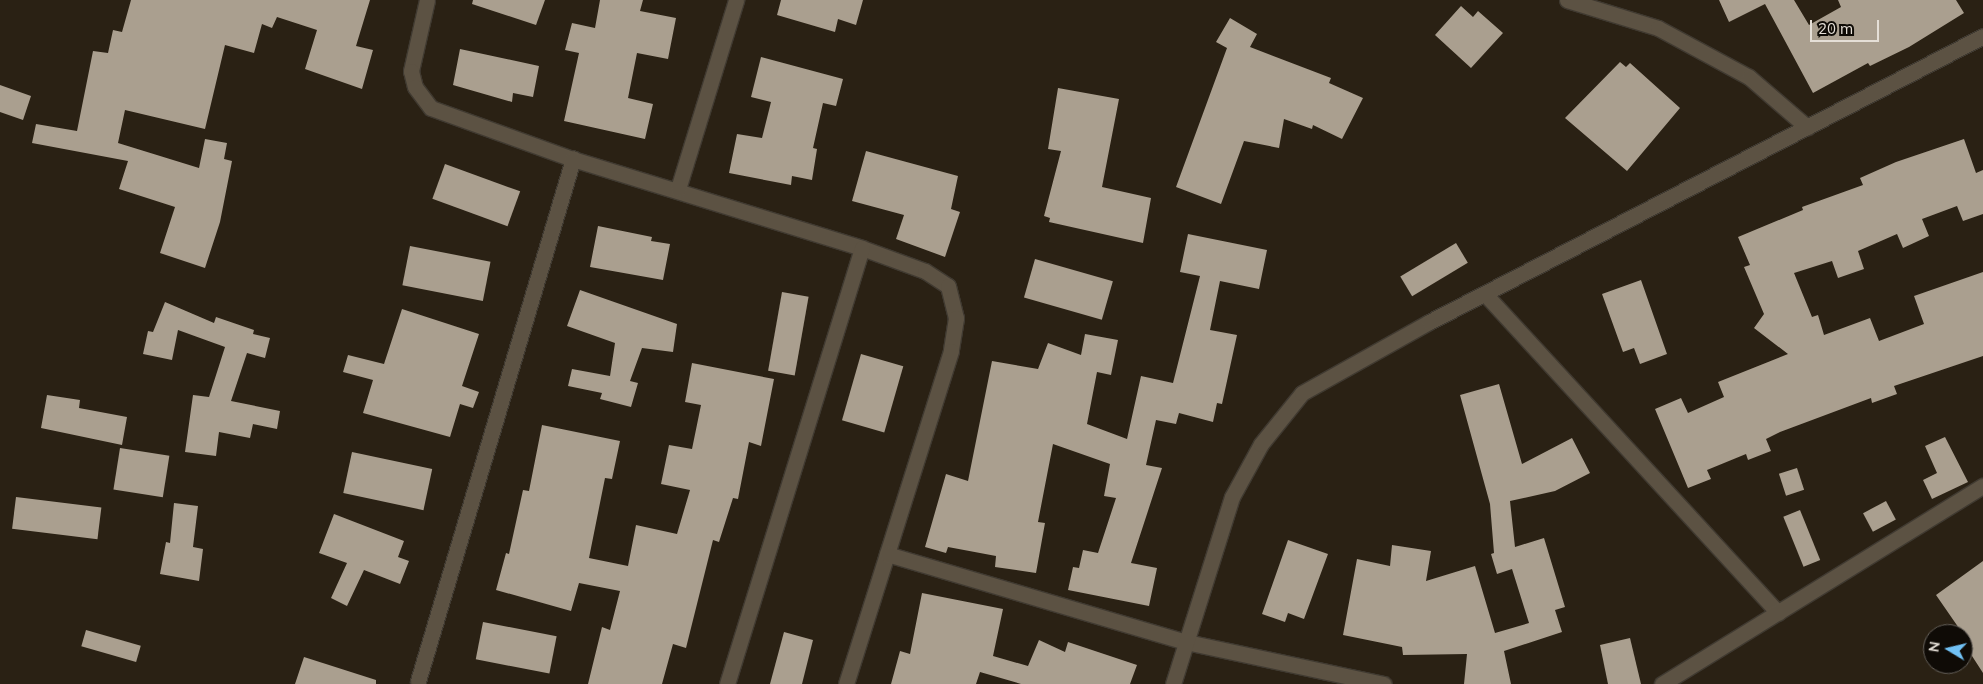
<!DOCTYPE html>
<html>
<head>
<meta charset="utf-8">
<style>
	body { margin:0 }
	#map { position:relative; width:1983px; height:684px; overflow:hidden; background:#2a2114; font-family:Mulish,sans-serif }
	div>[style] { position:absolute }
	.building>* { inset:0; background:#aa9f8f; transform-origin:0 0 }
	.roads { filter:drop-shadow(1px 0 #403a31) drop-shadow(-1px 0 #403a31) drop-shadow(0 1px #403a31) drop-shadow(0 -1px #403a31) }
	.street>* { height:15px; margin:-7.5px; padding:0 7.5px; transform-origin:7.5px; border-radius:7.5px; background:#5c5243 }
	span { translate:-50% -50%; white-space:nowrap; text-align:center; line-height:1.15; -webkit-text-stroke:5px #0f0b06; paint-order:stroke }
	.north { position:absolute; left:1923px; top:624px; width:50px; height:50px; box-sizing:border-box; background:#0f0b06; border:1px solid #65605a; border-radius:50%; rotate:279deg; font-size:14px; font-weight:700; line-height:20px; text-align:center; color:#e5dfd7 }
	.north::after { content:''; display:block; margin:auto; width:18px; height:22px; background:#71c1f4; clip-path:polygon(50% 0,100% 100%,50% 72%,0 100%) }
	.scale { position:absolute; left:1810px; top:20px; width:69px; height:22px; box-sizing:border-box; border:2px solid #e5dfd7; border-top:0; padding-left:6px; font-size:15px; line-height:18px; white-space:nowrap; color:#e5dfd7; -webkit-text-stroke:4px #0f0b06; paint-order:stroke }
</style>
</head>
<body>
<div id="map">
	<div class="building">
		<i style="clip-path:polygon(131px 0,370px 0,356px 46px,373px 50px,362px 89px,305px 69px,317px 30px,277px 17px,272px 28px,262px 24px,254px 53px,225px 45px,205px 129px,125px 110px,118px 143px,199px 168px,205px 139px,227px 143px,224px 159px,232px 161px,220px 222px,205px 268px,160px 253px,175px 207px,119px 189px,128px 161px,32px 143px,36px 124px,77px 131px,93px 51px,108px 53px,113px 30px,122px 32px)"></i>
		<i style="clip-path:polygon(473px 0,545px 0,536px 25px,472px 4px)"></i>
		<i style="clip-path:polygon(600px 0,643px 0,640px 11px,676px 18px,668px 59px,637px 53px,628px 98px,653px 104px,645px 139px,564px 121px,579px 53px,565px 50px,572px 23px,595px 28px)"></i>
		<i style="clip-path:polygon(781px 0,863px 0,856px 25px,838px 19px,835px 32px,777px 15px)"></i>
		<i style="clip-path:polygon(1719px 0,1794px 0,1809px 25px,1841px 7px,1838px 0,1956px 0,1964px 13px,1909px 47px,1870px 66px,1868px 63px,1813px 93px,1765px 4px,1729px 22px)"></i>
		<i style="clip-path:polygon(1461px 6px,1473px 17px,1478px 11px,1503px 33px,1471px 68px,1435px 35px)"></i>
		<i style="clip-path:polygon(1230px 18px,1257px 34px,1250px 47px,1331px 78px,1329px 83px,1363px 98px,1342px 139px,1313px 125px,1312px 129px,1284px 119px,1279px 148px,1244px 141px,1221px 204px,1176px 187px,1227px 48px,1216px 42px)"></i>
		<i style="clip-path:polygon(460px 49px,539px 66px,533px 97px,513px 93px,512px 102px,453px 85px)"></i>
		<i style="clip-path:polygon(761px 57px,843px 79px,836px 106px,823px 103px,813px 148px,817px 149px,812px 180px,792px 176px,791px 185px,729px 173px,737px 134px,762px 138px,771px 102px,751px 97px)"></i>
		<i style="clip-path:polygon(1620px 62px,1626px 67px,1630px 63px,1680px 108px,1627px 171px,1565px 118px)"></i>
		<i style="clip-path:polygon(0 85px,31px 96px,23px 120px,0 112px)"></i>
		<i style="clip-path:polygon(1058px 88px,1119px 99px,1102px 187px,1151px 198px,1143px 243px,1049px 222px,1050px 218px,1044px 216px,1061px 151px,1048px 149px)"></i>
		<i style="clip-path:polygon(1964px 139px,1976px 173px,1983px 170px,1983px 214px,1963px 221px,1957px 206px,1922px 219px,1929px 236px,1903px 248px,1897px 234px,1858px 251px,1864px 269px,1838px 278px,1832px 261px,1794px 273px,1812px 317px,1818px 315px,1824px 335px,1870px 318px,1879px 341px,1924px 324px,1914px 296px,1983px 272px,1983px 356px,1894px 386px,1897px 394px,1872px 403px,1871px 398px,1780px 432px,1766px 439px,1771px 451px,1748px 460px,1746px 454px,1707px 470px,1711px 479px,1688px 488px,1655px 409px,1681px 398px,1688px 413px,1724px 397px,1718px 382px,1788px 354px,1754px 328px,1764px 314px,1744px 267px,1750px 265px,1738px 237px,1803px 210px,1802px 207px,1863px 185px,1860px 178px,1896px 162px)"></i>
		<i style="clip-path:polygon(866px 151px,958px 176px,951px 209px,960px 212px,945px 257px,896px 239px,904px 215px,852px 201px)"></i>
		<i style="left:445px;top:164px;width:80px;height:37px;rotate:20deg"></i>
		<i style="clip-path:polygon(598px 226px,652px 237px,651px 241px,670px 244px,663px 280px,590px 267px)"></i>
		<i style="clip-path:polygon(1188px 234px,1267px 250px,1259px 289px,1220px 281px,1210px 330px,1237px 335px,1222px 404px,1217px 403px,1213px 422px,1179px 413px,1176px 424px,1156px 420px,1146px 465px,1162px 468px,1131px 563px,1157px 568px,1149px 606px,1068px 590px,1073px 567px,1079px 568px,1083px 550px,1098px 553px,1116px 498px,1104px 496px,1110px 464px,1053px 444px,1038px 522px,1045px 523px,1036px 573px,995px 567px,996px 556px,948px 547px,946px 553px,925px 547px,946px 474px,968px 481px,992px 361px,1038px 369px,1048px 343px,1081px 355px,1085px 334px,1118px 340px,1111px 375px,1097px 372px,1087px 424px,1127px 439px,1141px 376px,1173px 383px,1200px 276px,1180px 272px)"></i>
		<i style="left:1456px;top:243px;width:23px;height:65px;rotate:59deg"></i>
		<i style="left:410px;top:246px;width:82px;height:40px;rotate:11deg"></i>
		<i style="left:1035px;top:259px;width:81px;height:40px;rotate:16deg"></i>
		<i style="clip-path:polygon(1641px 280px,1667px 354px,1640px 364px,1634px 348px,1623px 352px,1602px 294px)"></i>
		<i style="clip-path:polygon(580px 290px,677px 324px,673px 352px,642px 348px,630px 381px,638px 383px,631px 407px,600px 399px,602px 393px,568px 386px,572px 369px,610px 376px,615px 343px,567px 326px)"></i>
		<i style="left:782px;top:292px;width:27px;height:80px;rotate:10deg"></i>
		<i style="clip-path:polygon(165px 302px,214px 323px,216px 317px,254px 330px,253px 334px,270px 338px,265px 358px,247px 353px,231px 401px,280px 411px,277px 429px,253px 424px,250px 438px,219px 432px,216px 456px,185px 452px,193px 395px,209px 397px,225px 347px,178px 330px,172px 360px,143px 354px,148px 331px,153px 332px)"></i>
		<i style="clip-path:polygon(402px 309px,479px 334px,462px 386px,479px 392px,473px 408px,460px 404px,450px 437px,363px 413px,373px 380px,343px 372px,348px 355px,384px 364px)"></i>
		<i style="left:861px;top:354px;width:44px;height:69px;rotate:16deg"></i>
		<i style="clip-path:polygon(692px 363px,774px 379px,761px 446px,749px 442px,738px 499px,733px 498px,719px 542px,713px 540px,686px 648px,673px 644px,662px 684px,588px 684px,602px 627px,610px 630px,620px 591px,579px 583px,571px 611px,496px 590px,506px 553px,509px 554px,523px 490px,529px 491px,542px 425px,620px 441px,612px 479px,605px 478px,589px 558px,628px 566px,636px 525px,677px 534px,690px 490px,661px 484px,669px 445px,692px 449px,701px 405px,685px 402px)"></i>
		<i style="clip-path:polygon(1499px 384px,1522px 464px,1572px 438px,1590px 473px,1555px 491px,1510px 501px,1515px 547px,1544px 538px,1565px 607px,1555px 610px,1562px 632px,1504px 651px,1511px 684px,1464px 684px,1467px 654px,1403px 655px,1402px 647px,1343px 635px,1357px 559px,1390px 566px,1392px 545px,1431px 551px,1426px 581px,1475px 566px,1495px 633px,1529px 623px,1512px 569px,1497px 574px,1491px 554px,1494px 553px,1490px 504px,1460px 395px)"></i>
		<i style="clip-path:polygon(47px 395px,80px 400px,79px 408px,127px 417px,122px 445px,41px 428px)"></i>
		<i style="clip-path:polygon(1945px 437px,1968px 482px,1932px 499px,1923px 480px,1937px 473px,1925px 446px)"></i>
		<i style="left:120px;top:448px;width:50px;height:42px;rotate:9deg"></i>
		<i style="left:352px;top:452px;width:82px;height:42px;rotate:12deg"></i>
		<i style="left:1797px;top:468px;width:23px;height:19px;rotate:72deg"></i>
		<i style="left:16px;top:497px;width:86px;height:32px;rotate:7deg"></i>
		<i style="left:1886px;top:501px;width:21px;height:26px;rotate:62deg"></i>
		<i style="clip-path:polygon(174px 503px,198px 506px,193px 547px,203px 549px,199px 581px,160px 574px,166px 542px,170px 543px)"></i>
		<i style="left:1800px;top:510px;width:54px;height:18px;rotate:68deg"></i>
		<i style="clip-path:polygon(334px 514px,404px 541px,398px 557px,409px 561px,400px 584px,364px 570px,347px 606px,331px 598px,347px 563px,319px 553px)"></i>
		<i style="clip-path:polygon(1288px 540px,1328px 554px,1304px 619px,1288px 613px,1285px 622px,1262px 614px)"></i>
		<i style="clip-path:polygon(1983px 561px,1983px 673px,1963px 642px,1963px 634px,1936px 595px)"></i>
		<i style="clip-path:polygon(922px 593px,1003px 609px,993px 656px,1028px 666px,1039px 640px,1065px 652px,1068px 642px,1137px 665px,1130px 684px,1021px 684px,980px 672px,976px 684px,891px 684px,900px 651px,910px 654px)"></i>
		<i style="left:483px;top:622px;width:75px;height:38px;rotate:11deg"></i>
		<i style="left:86px;top:630px;width:57px;height:17px;rotate:16deg"></i>
		<i style="clip-path:polygon(784px 632px,813px 640px,802px 684px,770px 684px)"></i>
		<i style="clip-path:polygon(1630px 638px,1641px 684px,1608px 684px,1600px 645px)"></i>
		<i style="clip-path:polygon(304px 657px,376px 680px,376px 684px,295px 684px)"></i>
	</div>
	<div class="roads">
		<div class="street">
			<i style="left:427px;top:0;width:73px;rotate:102.7deg"></i>
			<i style="left:411px;top:71px;width:16px;rotate:76deg"></i>
			<i style="left:415px;top:87px;width:26px;rotate:53deg"></i>
			<i style="left:431px;top:108px;width:151px;rotate:19.8deg"></i>
			<i style="left:573px;top:159px;width:302px;rotate:17.1deg"></i>
			<i style="left:862px;top:248px;width:67px;rotate:20.1deg"></i>
			<i style="left:925px;top:271px;width:27px;rotate:33deg"></i>
			<i style="left:948px;top:286px;width:33px;rotate:76deg"></i>
			<i style="left:956px;top:318px;width:33px;rotate:99deg"></i>
			<i style="left:951px;top:351px;width:349px;rotate:107.5deg"></i>
			<i style="left:1567px;top:0;width:95px;rotate:17.1deg"></i>
			<i style="left:1658px;top:28px;width:103px;rotate:28.3deg"></i>
			<i style="left:1749px;top:77px;width:77px;rotate:40.8deg"></i>
			<i style="left:678px;top:189px;width:198px;rotate:-72.9deg"></i>
			<i style="left:1485px;top:294px;width:433px;rotate:47.4deg"></i>
			<i style="left:887px;top:554px;width:312px;rotate:16.4deg"></i>
			<i style="left:1186px;top:642px;width:202px;rotate:12deg"></i>
			<i style="left:418px;top:681px;width:545px;rotate:-73.46deg"></i>
			<i style="left:727px;top:684px;width:456px;rotate:-72.8deg"></i>
			<i style="left:1173px;top:684px;width:196px;rotate:-72.5deg"></i>
			<i style="left:1232px;top:497px;width:60px;rotate:-61.3deg"></i>
			<i style="left:1261px;top:444px;width:65px;rotate:-51.2deg"></i>
			<i style="left:1302px;top:393px;width:145px;rotate:-29.2deg"></i>
			<i style="left:1429px;top:322px;width:623px;rotate:-27.3deg"></i>
			<i style="left:1662px;top:684px;width:377px;rotate:-31.7deg"></i>
		</div>
	</div>
	<div class="north">N</div>
	<div class="scale">20 m</div>
</div>
</body>
</html>
